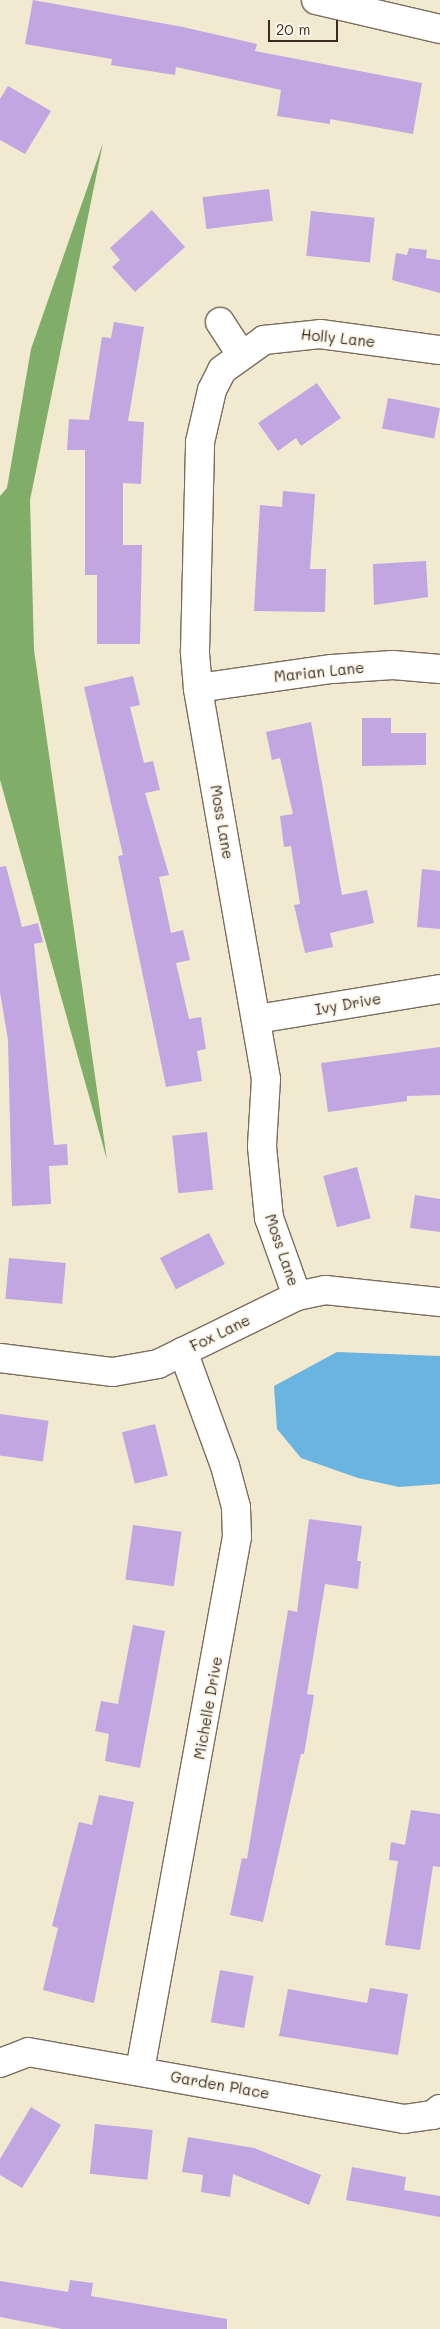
<!DOCTYPE html>
<html>
<head>
<meta charset="utf-8">
<style>
	body { margin:0 }
	#map { position:relative; width:440px; height:2329px; overflow:hidden; background:#f1ead1; font-family:Mali,sans-serif }
	div>[style] { position:absolute }
	.forest>* { inset:0; background:#80ad67 }
	.water>* { inset:0; background:#6ab4e2 }
	.building>* { inset:0; background:#c1a6e1; transform-origin:0 0 }
	.roads { filter:drop-shadow(1px 0 #7b6d5d) drop-shadow(-1px 0 #7b6d5d) drop-shadow(0 1px #7b6d5d) drop-shadow(0 -1px #7b6d5d) }
	.minor>* { height:28px; margin:-14px; padding:0 14px; transform-origin:14px; border-radius:14px; background:#fff }
	span { translate:-50% -50%; white-space:nowrap; text-align:center; line-height:1.15; -webkit-text-stroke:4.5px #fbf7ec; paint-order:stroke }
	.street-label { font-size:15px; color:#3b2a1e }
	.scale { position:absolute; left:268px; top:20px; width:70px; height:22px; box-sizing:border-box; border:2px solid #3b2a1e; border-top:0; padding-left:6px; font-size:15px; line-height:18px; white-space:nowrap; color:#3b2a1e; -webkit-text-stroke:4px #fbf7ec; paint-order:stroke }
</style>
</head>
<body>
<div id="map">
	<div class="forest">
		<i style="clip-path:polygon(103px 143px,30px 500px,34px 650px,107px 1160px,0 780px,0 496px,7px 488px,31px 349px)"></i>
	</div>
	<div class="water">
		<i style="clip-path:polygon(337px 1352px,440px 1356px,440px 1484px,399px 1487px,358px 1478px,301px 1458px,277px 1429px,274px 1386px)"></i>
	</div>
	<div class="building">
		<i style="clip-path:polygon(33px 0,183px 27px,257px 44px,255px 51px,422px 83px,413px 134px,330px 119px,330px 124px,277px 116px,281px 90px,176px 67px,175px 75px,111px 65px,112px 59px,25px 44px)"></i>
		<i style="clip-path:polygon(8px 86px,51px 111px,25px 154px,0 140px,0 99px)"></i>
		<i style="left:269px;top:189px;width:32px;height:67px;rotate:83deg"></i>
		<i style="clip-path:polygon(152px 210px,185px 247px,135px 292px,112px 267px,120px 260px,110px 248px)"></i>
		<i style="left:311px;top:211px;width:64px;height:45px;rotate:6deg"></i>
		<i style="clip-path:polygon(409px 248px,427px 250px,426px 258px,440px 260px,440px 293px,392px 280px,396px 253px,407px 255px)"></i>
		<i style="clip-path:polygon(114px 322px,144px 327px,128px 421px,144px 422px,141px 484px,123px 483px,123px 545px,142px 545px,140px 644px,97px 644px,97px 575px,85px 575px,85px 450px,67px 450px,69px 419px,89px 420px,102px 337px,111px 338px)"></i>
		<i style="clip-path:polygon(317px 383px,341px 418px,301px 446px,296px 438px,278px 451px,258px 423px)"></i>
		<i style="left:388px;top:398px;width:53px;height:31px;rotate:11deg"></i>
		<i style="clip-path:polygon(283px 491px,315px 494px,310px 569px,326px 569px,325px 612px,254px 611px,260px 505px,282px 507px)"></i>
		<i style="clip-path:polygon(426px 561px,428px 597px,374px 605px,373px 564px)"></i>
		<i style="clip-path:polygon(133px 676px,140px 705px,130px 707px,144px 763px,153px 761px,160px 790px,145px 793px,169px 875px,159px 877px,171px 933px,183px 930px,190px 960px,176px 963px,189px 1019px,201px 1017px,206px 1049px,197px 1051px,202px 1081px,166px 1087px,118px 856px,123px 855px,84px 687px)"></i>
		<i style="clip-path:polygon(362px 718px,391px 718px,391px 733px,426px 733px,426px 765px,362px 766px)"></i>
		<i style="clip-path:polygon(311px 722px,342px 895px,367px 890px,374px 923px,330px 933px,333px 947px,305px 953px,294px 905px,300px 904px,291px 846px,284px 847px,280px 816px,293px 814px,280px 758px,272px 760px,266px 732px)"></i>
		<i style="clip-path:polygon(6px 866px,22px 927px,38px 923px,43px 942px,34px 944px,54px 1145px,67px 1144px,68px 1165px,49px 1166px,51px 1204px,12px 1206px,8px 1040px,0 992px,0 867px)"></i>
		<i style="clip-path:polygon(422px 869px,440px 871px,440px 929px,417px 927px)"></i>
		<i style="clip-path:polygon(440px 1047px,440px 1095px,407px 1096px,407px 1101px,328px 1112px,321px 1063px)"></i>
		<i style="left:207px;top:1132px;width:58px;height:35px;rotate:84deg"></i>
		<i style="left:357px;top:1167px;width:53px;height:35px;rotate:75deg"></i>
		<i style="clip-path:polygon(415px 1195px,440px 1199px,440px 1232px,410px 1228px)"></i>
		<i style="left:209px;top:1233px;width:35px;height:55px;rotate:63deg"></i>
		<i style="left:9px;top:1258px;width:57px;height:41px;rotate:5deg"></i>
		<i style="left:0;top:1414px;width:49px;height:41px;rotate:8deg"></i>
		<i style="left:155px;top:1424px;width:53px;height:34px;rotate:76deg"></i>
		<i style="clip-path:polygon(309px 1519px,362px 1526px,357px 1561px,361px 1561px,358px 1589px,325px 1584px,307px 1694px,314px 1695px,304px 1754px,301px 1754px,263px 1922px,230px 1915px,242px 1858px,247px 1859px,288px 1610px,297px 1612px)"></i>
		<i style="left:133px;top:1525px;width:49px;height:55px;rotate:8deg"></i>
		<i style="clip-path:polygon(133px 1625px,165px 1631px,140px 1768px,105px 1761px,109px 1734px,95px 1731px,101px 1701px,118px 1704px)"></i>
		<i style="clip-path:polygon(99px 1795px,134px 1802px,94px 2003px,43px 1990px,58px 1928px,52px 1926px,79px 1822px,92px 1825px)"></i>
		<i style="clip-path:polygon(411px 1810px,440px 1814px,440px 1867px,433px 1866px,420px 1950px,385px 1945px,398px 1861px,389px 1860px,391px 1842px,405px 1845px)"></i>
		<i style="left:220px;top:1970px;width:34px;height:53px;rotate:10deg"></i>
		<i style="clip-path:polygon(370px 1988px,408px 1994px,398px 2055px,279px 2036px,288px 1989px,367px 2003px)"></i>
		<i style="clip-path:polygon(31px 2107px,61px 2125px,22px 2188px,0 2175px,0 2159px)"></i>
		<i style="left:95px;top:2124px;width:58px;height:50px;rotate:6deg"></i>
		<i style="clip-path:polygon(188px 2137px,254px 2148px,321px 2175px,309px 2205px,233px 2174px,230px 2197px,201px 2192px,203px 2175px,182px 2172px)"></i>
		<i style="clip-path:polygon(352px 2167px,406px 2177px,404px 2190px,440px 2196px,440px 2217px,346px 2200px)"></i>
		<i style="clip-path:polygon(70px 2280px,93px 2283px,91px 2296px,227px 2319px,227px 2329px,62px 2329px,0 2317px,0 2281px,68px 2292px)"></i>
	</div>
	<div class="roads">
		<div class="minor">
			<i style="left:316px;top:0;width:127px;rotate:13.2deg"></i>
			<i style="left:220px;top:322px;width:37px;rotate:57deg"></i>
			<i style="left:198px;top:688px;width:135px;rotate:-8.1deg"></i>
			<i style="left:332px;top:669px;width:61px;rotate:-3.8deg"></i>
			<i style="left:393px;top:665px;width:47px;rotate:4.9deg"></i>
			<i style="left:257px;top:1019px;width:185px;rotate:-9.3deg"></i>
			<i style="left:297px;top:1296px;width:83px;rotate:-109.7deg"></i>
			<i style="left:269px;top:1218px;width:72px;rotate:-95.6deg"></i>
			<i style="left:262px;top:1146px;width:67px;rotate:-86.6deg"></i>
			<i style="left:266px;top:1079px;width:397px;rotate:-99.9deg"></i>
			<i style="left:198px;top:688px;width:37px;rotate:-95deg"></i>
			<i style="left:195px;top:651px;width:209px;rotate:-88.6deg"></i>
			<i style="left:200px;top:442px;width:53px;rotate:-77deg"></i>
			<i style="left:212px;top:390px;width:22px;rotate:-63deg"></i>
			<i style="left:222px;top:370px;width:52px;rotate:-35.5deg"></i>
			<i style="left:264px;top:340px;width:56px;rotate:-6.1deg"></i>
			<i style="left:320px;top:334px;width:121px;rotate:7.6deg"></i>
			<i style="left:0;top:1358px;width:114px;rotate:7.1deg"></i>
			<i style="left:113px;top:1372px;width:46px;rotate:-10.1deg"></i>
			<i style="left:158px;top:1364px;width:155px;rotate:-26.1deg"></i>
			<i style="left:297px;top:1296px;width:29px;rotate:-12deg"></i>
			<i style="left:325px;top:1290px;width:116px;rotate:6deg"></i>
			<i style="left:0;top:2063px;width:30px;rotate:-21deg"></i>
			<i style="left:28px;top:2052px;width:382px;rotate:10.1deg"></i>
			<i style="left:404px;top:2119px;width:29px;rotate:-8deg"></i>
			<i style="left:433px;top:2115px;width:9px;rotate:-41deg"></i>
			<i style="left:140px;top:2070px;width:542px;rotate:-79.69deg"></i>
			<i style="left:237px;top:1537px;width:30px;rotate:-92deg"></i>
			<i style="left:236px;top:1507px;width:42px;rotate:-105deg"></i>
			<i style="left:225px;top:1466px;width:122px;rotate:-110.1deg"></i>
		</div>
	</div>
	<div class="street-label">
		<span style="left:338px;top:338px;rotate:6deg">Holly Lane</span>
		<span style="left:319px;top:672px;rotate:-6deg">Marian Lane</span>
		<span style="left:222px;top:822px;rotate:80deg">Moss Lane</span>
		<span style="left:348px;top:1004px;rotate:-10deg">Ivy Drive</span>
		<span style="left:282px;top:1250px;rotate:71deg">Moss Lane</span>
		<span style="left:220px;top:1333px;rotate:-26deg">Fox Lane</span>
		<span style="left:208px;top:1708px;rotate:-80deg">Michelle Drive</span>
		<span style="left:220px;top:2085px;rotate:10deg">Garden Place</span>
	</div>
	<div class="scale">20 m</div>
</div>
</body>
</html>
